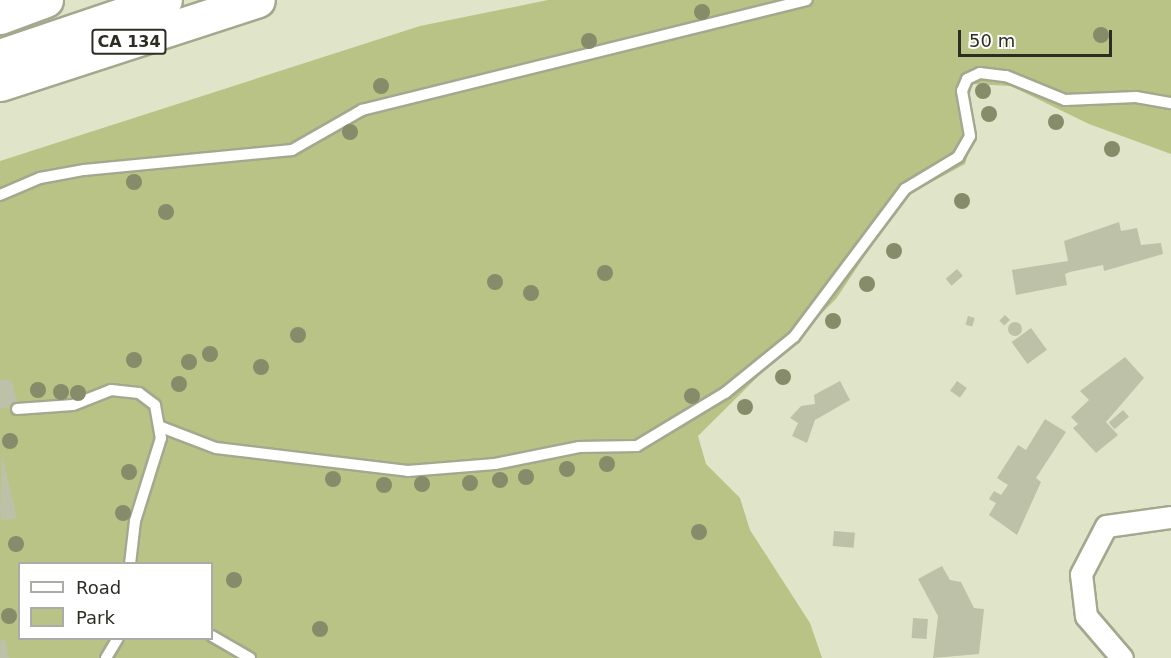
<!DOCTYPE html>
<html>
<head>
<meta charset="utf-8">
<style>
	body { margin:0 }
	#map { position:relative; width:1171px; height:658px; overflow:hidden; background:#e0e5ca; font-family:"DejaVu Sans",sans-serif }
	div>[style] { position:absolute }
	.green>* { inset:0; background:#b9c385 }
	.building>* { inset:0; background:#bcc1a7; transform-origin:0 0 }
	.round { border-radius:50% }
	.roads { filter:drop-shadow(2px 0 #a3a88e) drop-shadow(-2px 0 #a3a88e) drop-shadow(0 2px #a3a88e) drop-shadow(0 -2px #a3a88e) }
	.service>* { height:10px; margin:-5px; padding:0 5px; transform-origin:5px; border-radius:5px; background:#fff }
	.minor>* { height:21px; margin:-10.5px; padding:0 10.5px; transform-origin:10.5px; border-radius:10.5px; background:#fff }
	.motorway>* { height:33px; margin:-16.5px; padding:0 16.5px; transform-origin:16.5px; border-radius:16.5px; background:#fff }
	.trees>* { width:16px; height:16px; margin:-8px; border-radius:50%; background:#868b69 }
	span { translate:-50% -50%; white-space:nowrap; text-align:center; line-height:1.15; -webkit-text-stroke:4.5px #fff; paint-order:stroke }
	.shield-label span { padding:2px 4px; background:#fff; border:2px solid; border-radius:4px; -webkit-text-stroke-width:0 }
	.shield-label { font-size:16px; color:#2c2e23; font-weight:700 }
	.legend { position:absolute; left:18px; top:562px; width:195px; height:78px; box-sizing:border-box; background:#fff; border:2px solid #ababa7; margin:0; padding:8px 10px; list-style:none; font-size:18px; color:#2c2e23 }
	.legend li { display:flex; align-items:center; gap:12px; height:30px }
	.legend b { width:30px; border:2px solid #ababa7 }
	.scale { position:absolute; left:958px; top:30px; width:154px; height:27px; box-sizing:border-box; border:3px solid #2c2e23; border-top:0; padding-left:8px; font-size:18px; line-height:21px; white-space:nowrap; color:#2c2e23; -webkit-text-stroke:4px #fff; paint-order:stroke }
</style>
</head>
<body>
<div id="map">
	<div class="green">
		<i style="clip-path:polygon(evenodd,548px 0,1171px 0,1171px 154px,1089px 124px,1011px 86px,972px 84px,968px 104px,973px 138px,965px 164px,904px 197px,836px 299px,698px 436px,706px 464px,740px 498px,750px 530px,810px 623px,822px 658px,0 658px,0 161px,420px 26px,548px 0,20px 564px,212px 564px,212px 638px,20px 638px,20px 564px)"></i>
	</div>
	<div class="building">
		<i style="clip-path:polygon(1119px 222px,1121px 231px,1137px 228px,1141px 245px,1161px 243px,1163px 254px,1104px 271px,1103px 265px,1070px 272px,1065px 274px,1067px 285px,1016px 295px,1012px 270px,1068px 261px,1064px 241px)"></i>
		<i style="left:957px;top:269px;width:9px;height:15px;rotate:49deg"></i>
		<i style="left:1005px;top:315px;width:7px;height:8px;rotate:45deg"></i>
		<i style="left:968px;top:316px;width:7px;height:9px;rotate:16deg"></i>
		<i class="round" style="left:1008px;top:322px;width:14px;height:14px"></i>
		<i style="left:1031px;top:328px;width:27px;height:24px;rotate:54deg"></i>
		<i style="clip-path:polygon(1125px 357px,1144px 378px,1106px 422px,1118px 435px,1096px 453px,1073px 428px,1078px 424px,1071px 417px,1089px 400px,1080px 391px)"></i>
		<i style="clip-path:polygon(0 379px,12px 381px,18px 405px,0 409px)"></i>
		<i style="clip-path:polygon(840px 381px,850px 400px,815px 420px,807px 443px,792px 436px,798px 423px,790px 418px,801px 406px,815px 404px,814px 395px)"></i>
		<i style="left:957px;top:381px;width:12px;height:12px;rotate:35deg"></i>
		<i style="left:1123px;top:410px;width:9px;height:19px;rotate:49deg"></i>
		<i style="clip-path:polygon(1045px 419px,1066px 432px,1036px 478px,1041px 482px,1017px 535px,989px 515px,996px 503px,989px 499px,994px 491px,1001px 495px,1008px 485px,997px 478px,1018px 445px,1026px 450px)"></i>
		<i style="clip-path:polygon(2px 453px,17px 518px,2px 521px,0 512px)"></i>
		<i style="left:834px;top:531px;width:21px;height:15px;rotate:5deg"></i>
		<i style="clip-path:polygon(942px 566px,950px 580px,961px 582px,974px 608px,984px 609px,979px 654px,933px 658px,938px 616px,918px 579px)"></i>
		<i style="left:913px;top:618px;width:15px;height:20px;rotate:4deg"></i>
		<i style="clip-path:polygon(5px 640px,9px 658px,0 658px,0 641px)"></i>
	</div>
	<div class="roads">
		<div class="service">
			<i style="left:0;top:195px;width:43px;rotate:-23deg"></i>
			<i style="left:40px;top:178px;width:45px;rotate:-10.3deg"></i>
			<i style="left:84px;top:170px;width:209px;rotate:-5.5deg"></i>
			<i style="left:292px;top:150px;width:81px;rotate:-29.7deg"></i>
			<i style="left:362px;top:110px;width:458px;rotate:-13.9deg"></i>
			<i style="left:17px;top:409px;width:56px;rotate:-4.1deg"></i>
			<i style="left:73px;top:405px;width:41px;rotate:-21.5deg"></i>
			<i style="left:111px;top:390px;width:28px;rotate:6deg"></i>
			<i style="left:139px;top:393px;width:20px;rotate:37deg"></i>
			<i style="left:155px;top:405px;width:34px;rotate:80deg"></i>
			<i style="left:161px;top:438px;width:87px;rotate:107.4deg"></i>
			<i style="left:135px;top:521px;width:43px;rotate:96.6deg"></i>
			<i style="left:161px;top:427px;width:59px;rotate:20.9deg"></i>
			<i style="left:216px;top:448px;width:193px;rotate:6.8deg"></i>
			<i style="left:408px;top:471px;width:87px;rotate:-4.6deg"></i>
			<i style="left:495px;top:464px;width:86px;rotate:-11.4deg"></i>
			<i style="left:579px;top:447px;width:58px;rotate:-1deg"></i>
			<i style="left:637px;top:446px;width:103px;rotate:-31.1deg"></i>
			<i style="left:725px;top:393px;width:89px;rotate:-39.1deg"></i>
			<i style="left:794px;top:337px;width:185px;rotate:-53.1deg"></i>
			<i style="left:905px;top:189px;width:62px;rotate:-31.1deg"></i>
			<i style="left:958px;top:157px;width:24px;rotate:-60deg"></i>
			<i style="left:970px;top:136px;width:46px;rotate:-100.1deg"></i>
			<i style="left:962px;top:91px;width:13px;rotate:-67deg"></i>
			<i style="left:967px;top:79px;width:14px;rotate:-25deg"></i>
			<i style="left:980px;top:73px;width:26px;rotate:7deg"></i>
			<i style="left:1006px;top:76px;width:64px;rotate:22.1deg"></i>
			<i style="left:1065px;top:100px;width:71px;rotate:-2.4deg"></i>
			<i style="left:1136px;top:97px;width:36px;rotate:10deg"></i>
			<i style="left:212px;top:636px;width:44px;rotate:30.1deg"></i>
			<i style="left:106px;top:658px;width:23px;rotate:-59deg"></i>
		</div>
		<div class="minor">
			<i style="left:1122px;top:658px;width:55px;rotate:-130.6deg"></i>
			<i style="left:1086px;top:616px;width:42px;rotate:-96.8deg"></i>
			<i style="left:1081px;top:574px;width:54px;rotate:-62.5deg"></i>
			<i style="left:1106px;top:526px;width:66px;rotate:-7.9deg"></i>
		</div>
		<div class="motorway">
			<i style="left:0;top:17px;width:49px;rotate:-20.3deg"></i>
			<i style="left:0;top:56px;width:174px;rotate:-18.7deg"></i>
			<i style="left:0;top:84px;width:271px;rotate:-18deg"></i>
		</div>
	</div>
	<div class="trees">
		<i style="left:702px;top:12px"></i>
		<i style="left:1101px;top:35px"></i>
		<i style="left:589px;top:41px"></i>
		<i style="left:381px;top:86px"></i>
		<i style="left:983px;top:91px"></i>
		<i style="left:989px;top:114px"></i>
		<i style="left:1056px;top:122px"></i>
		<i style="left:350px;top:132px"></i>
		<i style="left:1112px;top:149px"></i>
		<i style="left:134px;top:182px"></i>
		<i style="left:962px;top:201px"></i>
		<i style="left:166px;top:212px"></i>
		<i style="left:894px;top:251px"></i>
		<i style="left:605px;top:273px"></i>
		<i style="left:495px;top:282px"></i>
		<i style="left:867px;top:284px"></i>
		<i style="left:531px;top:293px"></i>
		<i style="left:833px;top:321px"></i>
		<i style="left:298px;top:335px"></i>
		<i style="left:210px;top:354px"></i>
		<i style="left:134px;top:360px"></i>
		<i style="left:189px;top:362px"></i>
		<i style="left:261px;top:367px"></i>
		<i style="left:783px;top:377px"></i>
		<i style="left:179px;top:384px"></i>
		<i style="left:38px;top:390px"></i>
		<i style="left:61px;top:392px"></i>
		<i style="left:78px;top:393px"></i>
		<i style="left:692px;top:396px"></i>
		<i style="left:745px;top:407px"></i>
		<i style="left:10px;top:441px"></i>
		<i style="left:607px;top:464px"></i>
		<i style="left:567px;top:469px"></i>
		<i style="left:129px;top:472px"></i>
		<i style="left:526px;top:477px"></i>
		<i style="left:333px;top:479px"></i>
		<i style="left:500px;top:480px"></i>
		<i style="left:470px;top:483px"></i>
		<i style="left:422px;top:484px"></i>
		<i style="left:384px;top:485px"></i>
		<i style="left:123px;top:513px"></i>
		<i style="left:699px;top:532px"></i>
		<i style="left:16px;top:544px"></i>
		<i style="left:234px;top:580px"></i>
		<i style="left:9px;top:616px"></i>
		<i style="left:320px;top:629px"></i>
	</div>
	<div class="shield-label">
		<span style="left:129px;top:42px">CA 134</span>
	</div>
	<ul class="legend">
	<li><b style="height:8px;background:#fff"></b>Road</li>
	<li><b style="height:16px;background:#b9c385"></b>Park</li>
	</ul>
	<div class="scale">50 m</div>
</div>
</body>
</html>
